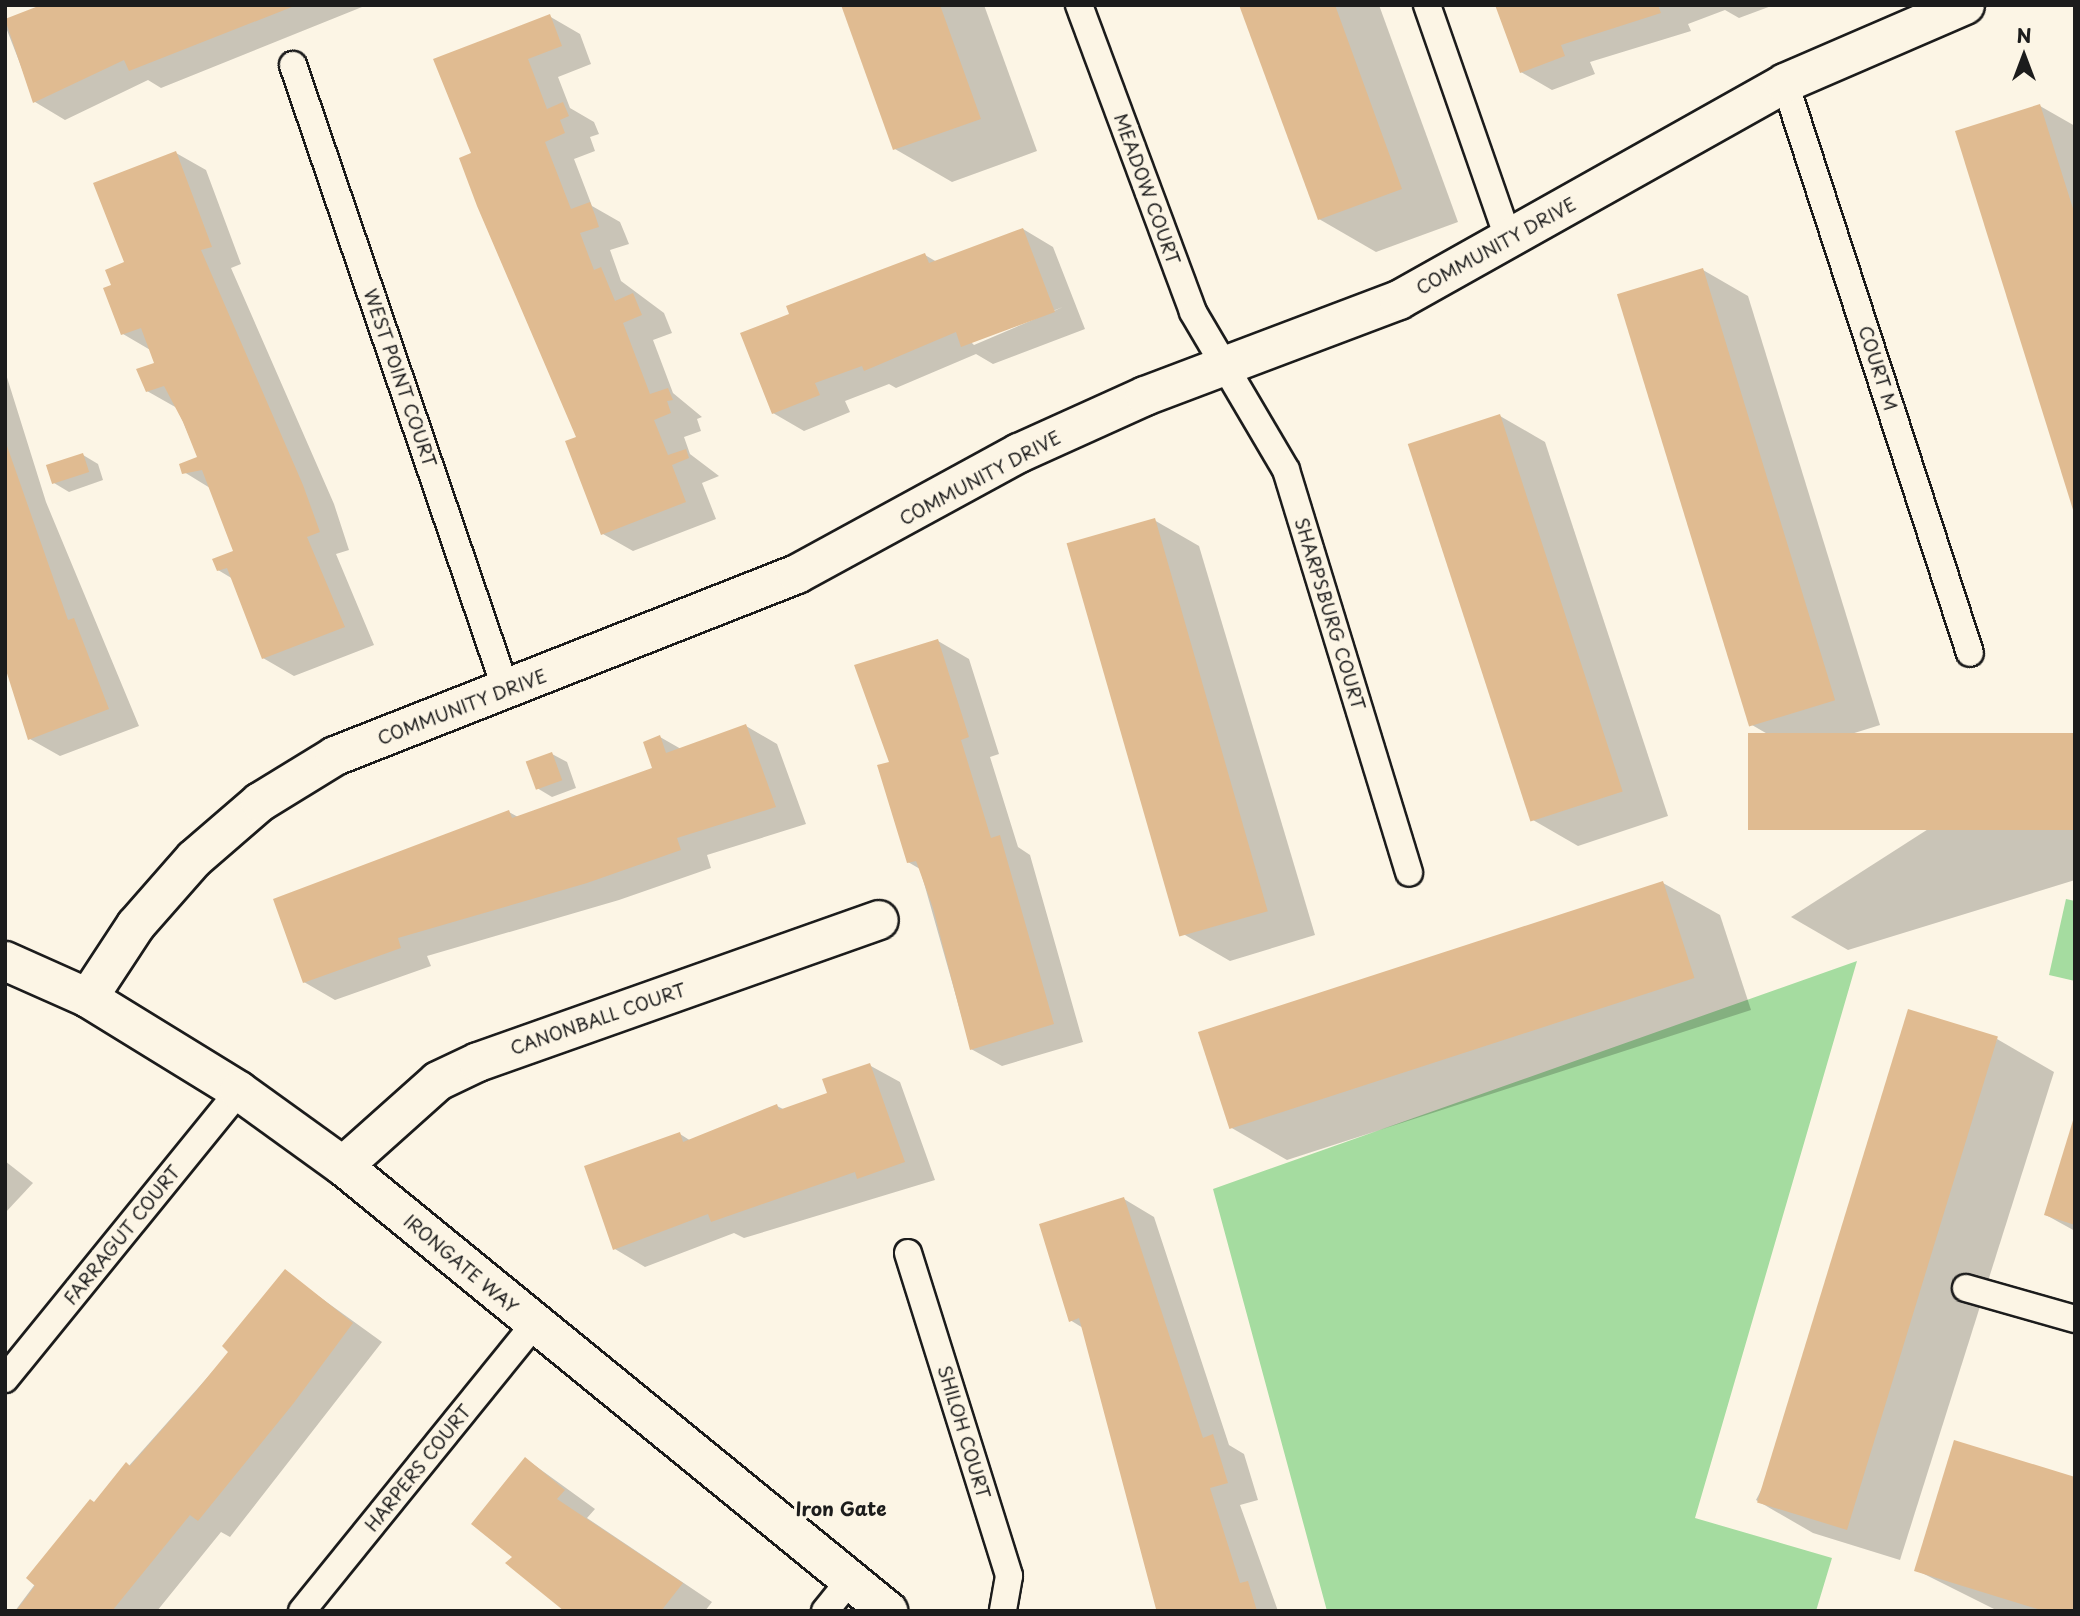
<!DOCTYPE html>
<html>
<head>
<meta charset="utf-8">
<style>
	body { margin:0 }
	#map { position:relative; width:2080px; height:1616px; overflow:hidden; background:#fcf5e5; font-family:"Playpen Sans",sans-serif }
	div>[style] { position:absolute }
	.green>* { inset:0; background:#a5dca0 }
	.shadow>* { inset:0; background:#0003 }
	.building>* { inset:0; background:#e0bb91; transform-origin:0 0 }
	.roads { filter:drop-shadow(2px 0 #1c1c1c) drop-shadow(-2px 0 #1c1c1c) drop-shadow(0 2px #1c1c1c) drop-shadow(0 -2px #1c1c1c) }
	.service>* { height:26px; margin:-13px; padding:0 13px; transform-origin:13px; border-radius:13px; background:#fcf5e5 }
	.minor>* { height:38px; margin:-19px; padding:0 19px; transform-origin:19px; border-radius:19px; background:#fcf5e5 }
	span { translate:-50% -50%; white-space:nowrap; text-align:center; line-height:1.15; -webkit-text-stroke:6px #fcf5e5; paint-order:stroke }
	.street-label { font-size:18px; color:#1c1c1c }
	.neighbourhood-label { font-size:19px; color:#1c1c1c; font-weight:700 }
	.frame { position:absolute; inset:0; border:7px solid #1c1c1c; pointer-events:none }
	.north { position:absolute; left:1989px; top:21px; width:70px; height:70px; -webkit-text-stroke:5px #fcf5e5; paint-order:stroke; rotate:0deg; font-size:19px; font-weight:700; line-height:28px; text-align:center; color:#1c1c1c }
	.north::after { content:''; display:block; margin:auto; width:24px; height:32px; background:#1c1c1c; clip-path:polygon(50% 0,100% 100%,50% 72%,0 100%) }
</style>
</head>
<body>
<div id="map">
	<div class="green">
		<i style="clip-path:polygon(2066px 899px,2075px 901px,2075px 981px,2049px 975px)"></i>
		<i style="clip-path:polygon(1857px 961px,1695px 1518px,1832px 1558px,1816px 1611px,1327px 1611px,1213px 1189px)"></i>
	</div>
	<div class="shadow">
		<i style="clip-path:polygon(46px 5px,367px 5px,161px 88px,148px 80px,65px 120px,35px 102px,5px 25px)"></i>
		<i style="clip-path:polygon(843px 5px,984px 5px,1037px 151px,952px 182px,895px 149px)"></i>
		<i style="clip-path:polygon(1241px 5px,1379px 5px,1458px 222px,1376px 252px,1319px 219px)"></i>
		<i style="clip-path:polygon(1497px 5px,1774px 5px,1739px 18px,1725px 10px,1688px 24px,1691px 31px,1590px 62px,1595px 74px,1552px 90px,1521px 72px)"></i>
		<i style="clip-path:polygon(549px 16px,580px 34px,591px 64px,558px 77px,570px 108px,594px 122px,599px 134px,590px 137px,595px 151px,574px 159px,592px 206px,620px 222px,625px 234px,629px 244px,610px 250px,621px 281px,664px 313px,672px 333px,653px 340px,673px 393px,702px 417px,697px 419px,701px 431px,684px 437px,690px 454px,719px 476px,702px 483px,716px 519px,633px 551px,603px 534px,578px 438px,474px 154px)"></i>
		<i style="clip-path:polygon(2040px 106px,2075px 126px,2075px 509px,1957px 132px)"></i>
		<i style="clip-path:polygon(176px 153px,206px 170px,241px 264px,231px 268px,334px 504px,349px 550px,336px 554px,374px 645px,294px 676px,263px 658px,233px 579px,218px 570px,235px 552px,210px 488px,184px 472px,199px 458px,177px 408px,147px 391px,157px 364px,152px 351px,123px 334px,114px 286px)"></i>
		<i style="clip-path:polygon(evenodd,1023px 229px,1053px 247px,1085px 329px,993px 364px,976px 354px,896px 388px,889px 384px,845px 401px,850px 412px,804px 431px,773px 413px,791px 315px,925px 255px,937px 262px,1023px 229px,1063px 307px,974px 345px,971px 342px,1063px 307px)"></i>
		<i style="clip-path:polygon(1703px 270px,1748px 296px,1880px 725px,1797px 751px,1752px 725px)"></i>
		<i style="clip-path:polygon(5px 371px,46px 502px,139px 726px,60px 756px,30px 739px,5px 664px)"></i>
		<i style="clip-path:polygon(1500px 416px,1545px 442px,1668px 816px,1578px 846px,1533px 820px)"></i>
		<i style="clip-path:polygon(83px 455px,98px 464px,103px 480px,69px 492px,54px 483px)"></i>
		<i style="clip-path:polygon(1154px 520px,1199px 546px,1315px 935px,1230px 961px,1185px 935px)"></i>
		<i style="clip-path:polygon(938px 641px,969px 659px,999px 754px,990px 757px,1018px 847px,1030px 855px,1083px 1042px,1002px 1066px,971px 1049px,920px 869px,908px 862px,891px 763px)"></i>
		<i style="clip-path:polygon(746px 726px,777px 744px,806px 824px,707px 855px,711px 868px,619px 900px,427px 956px,431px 966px,335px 1000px,304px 982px,509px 812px,518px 817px,654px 769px,660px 737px,681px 749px)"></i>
		<i style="clip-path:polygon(2075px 735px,2075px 880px,1848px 950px,1791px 917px)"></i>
		<i style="clip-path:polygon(552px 754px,567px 762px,576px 788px,552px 797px,537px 788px)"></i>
		<i style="clip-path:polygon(1663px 883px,1720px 915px,1751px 1010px,1287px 1160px,1230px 1127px)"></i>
		<i style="clip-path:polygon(1997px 1039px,2054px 1072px,1900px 1560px,1813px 1533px,1756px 1500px)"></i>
		<i style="clip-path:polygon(869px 1065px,900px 1082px,935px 1180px,744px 1238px,734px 1233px,645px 1267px,615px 1249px,680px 1134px,691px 1141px,777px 1106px,785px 1110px,829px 1094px)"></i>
		<i style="clip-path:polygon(2075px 1121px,2075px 1231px,2046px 1215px)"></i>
		<i style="clip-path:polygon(5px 1161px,33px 1183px,5px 1213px)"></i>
		<i style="clip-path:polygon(1124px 1199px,1154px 1217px,1229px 1445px,1244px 1454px,1258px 1500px,1240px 1505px,1278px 1611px,1157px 1608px,1083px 1328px,1070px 1320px)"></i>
		<i style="clip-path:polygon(285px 1272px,382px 1342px,230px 1537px,221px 1532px,157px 1611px,15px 1611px,95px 1504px,230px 1352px)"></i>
		<i style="clip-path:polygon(526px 1459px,595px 1509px,587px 1518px,712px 1602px,705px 1611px,567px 1611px)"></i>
		<i style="clip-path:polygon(1916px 1570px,2075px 1611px,1998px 1611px)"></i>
	</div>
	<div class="building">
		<i style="clip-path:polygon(41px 5px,297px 5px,129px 71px,124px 60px,33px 103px,5px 19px)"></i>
		<i style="clip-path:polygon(841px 5px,940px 5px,981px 119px,893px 150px)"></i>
		<i style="clip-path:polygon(1239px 5px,1335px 5px,1402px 189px,1318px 220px)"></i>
		<i style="clip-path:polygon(1495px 5px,1658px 5px,1661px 13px,1561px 45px,1565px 56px,1520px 73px)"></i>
		<i style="clip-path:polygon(550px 14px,562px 46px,528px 59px,547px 109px,563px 102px,569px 116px,560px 120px,565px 133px,545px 142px,571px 209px,590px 202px,595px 215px,599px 227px,580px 233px,594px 270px,601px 267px,615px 301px,633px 293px,642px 315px,623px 323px,650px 394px,668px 388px,673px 400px,667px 401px,671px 413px,654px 420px,668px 455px,686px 449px,689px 458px,672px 465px,686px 502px,601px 535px,565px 441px,576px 437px,477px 206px,459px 158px,471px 153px,433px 59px)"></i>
		<i style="clip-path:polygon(2040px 104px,2075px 215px,2074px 513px,1955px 131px)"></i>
		<i style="clip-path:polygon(176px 151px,212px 247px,201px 250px,303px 485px,320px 532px,307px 537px,345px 627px,262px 659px,227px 568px,217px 571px,212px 559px,233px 551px,202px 470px,182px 474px,179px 464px,197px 457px,183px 422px,164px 386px,146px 392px,136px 369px,154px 363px,141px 328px,121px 335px,103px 288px,111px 285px,105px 270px,124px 262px,93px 183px)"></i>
		<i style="clip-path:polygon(1023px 228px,1055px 312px,961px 347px,956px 332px,864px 371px,862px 366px,815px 383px,820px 395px,772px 414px,740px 333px,789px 314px,786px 306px,880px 270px,925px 253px,929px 263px)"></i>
		<i style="left:1703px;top:268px;width:452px;height:90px;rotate:73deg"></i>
		<i style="left:1500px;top:414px;width:397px;height:97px;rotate:72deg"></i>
		<i style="clip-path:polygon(6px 443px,68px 620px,74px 618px,109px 709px,28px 740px,5px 667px)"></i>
		<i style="left:83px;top:453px;width:20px;height:39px;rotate:72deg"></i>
		<i style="left:1155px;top:518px;width:409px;height:92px;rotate:74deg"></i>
		<i style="clip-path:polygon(938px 639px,969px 737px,961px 740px,991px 838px,1000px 835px,1054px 1024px,970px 1050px,933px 908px,916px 861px,907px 863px,877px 765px,889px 762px,854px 665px)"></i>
		<i style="clip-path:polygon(746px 724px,776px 807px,677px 838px,681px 850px,587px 883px,398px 938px,401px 948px,303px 983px,273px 899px,509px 810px,512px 818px,652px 768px,643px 742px,660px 735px,666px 753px)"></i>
		<i style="left:2075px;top:733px;width:97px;height:327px;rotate:90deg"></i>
		<i style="left:552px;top:752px;width:30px;height:28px;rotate:70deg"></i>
		<i style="left:1663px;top:881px;width:102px;height:489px;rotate:72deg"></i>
		<i style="left:1908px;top:1009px;width:94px;height:516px;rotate:17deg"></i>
		<i style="clip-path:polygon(870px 1063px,905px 1162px,857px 1179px,855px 1172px,711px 1222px,708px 1214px,613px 1250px,584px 1166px,680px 1132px,683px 1142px,777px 1104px,779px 1110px,827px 1093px,822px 1079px)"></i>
		<i style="clip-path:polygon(2074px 1117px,2075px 1117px,2075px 1225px,2044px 1215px)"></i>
		<i style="clip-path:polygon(1124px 1197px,1203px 1438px,1213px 1434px,1228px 1483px,1210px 1488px,1240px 1583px,1248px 1581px,1257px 1611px,1156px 1609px,1079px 1318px,1069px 1322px,1039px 1224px)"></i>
		<i style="clip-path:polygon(285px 1269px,353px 1323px,293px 1404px,198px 1521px,190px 1515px,112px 1611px,16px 1611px,35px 1586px,26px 1578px,90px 1499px,94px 1502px,126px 1462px,130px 1466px,196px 1391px,228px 1352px,222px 1346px)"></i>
		<i style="clip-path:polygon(1954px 1440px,2075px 1477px,2075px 1611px,2044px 1611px,1914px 1571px)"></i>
		<i style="clip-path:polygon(525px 1457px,565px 1490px,557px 1499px,683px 1583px,661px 1611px,564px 1611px,505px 1563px,512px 1557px,471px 1524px)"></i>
	</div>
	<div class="roads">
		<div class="service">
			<i style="left:1079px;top:5px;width:327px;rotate:69.6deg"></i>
			<i style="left:1193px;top:312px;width:183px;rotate:59.5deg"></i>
			<i style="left:1286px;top:470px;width:421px;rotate:73deg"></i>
			<i style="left:1427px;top:5px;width:250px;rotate:70.8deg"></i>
			<i style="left:293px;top:65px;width:660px;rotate:71.18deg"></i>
			<i style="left:1785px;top:83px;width:599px;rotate:72.02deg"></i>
			<i style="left:908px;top:1253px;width:338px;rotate:72.6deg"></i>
			<i style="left:1009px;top:1576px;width:36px;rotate:100deg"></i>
			<i style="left:1966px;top:1288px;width:113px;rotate:15.9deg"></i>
			<i style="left:5px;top:1379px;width:371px;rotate:-50.9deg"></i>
			<i style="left:302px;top:1611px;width:369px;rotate:-51deg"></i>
			<i style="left:825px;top:1611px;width:38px;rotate:-51deg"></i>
		</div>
		<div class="minor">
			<i style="left:5px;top:961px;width:91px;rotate:24deg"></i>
			<i style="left:88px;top:998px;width:177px;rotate:31.6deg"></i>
			<i style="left:239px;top:1091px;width:128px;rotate:35.8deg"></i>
			<i style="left:343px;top:1166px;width:704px;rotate:39.23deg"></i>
			<i style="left:88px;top:998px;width:87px;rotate:-56.7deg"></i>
			<i style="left:136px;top:925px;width:88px;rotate:-48.7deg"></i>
			<i style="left:194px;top:859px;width:87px;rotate:-40.8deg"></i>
			<i style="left:260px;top:802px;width:88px;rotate:-31.5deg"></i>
			<i style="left:335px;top:756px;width:497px;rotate:-21.5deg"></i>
			<i style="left:797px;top:574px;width:253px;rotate:-28.6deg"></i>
			<i style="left:1019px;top:453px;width:138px;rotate:-24.3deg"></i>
			<i style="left:1145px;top:396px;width:272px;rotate:-20.7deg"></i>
			<i style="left:1399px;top:300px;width:443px;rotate:-29.3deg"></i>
			<i style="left:1785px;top:83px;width:196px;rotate:-23.4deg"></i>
			<i style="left:343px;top:1166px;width:127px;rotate:-41.8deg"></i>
			<i style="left:438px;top:1081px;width:44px;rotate:-25.4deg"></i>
			<i style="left:478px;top:1062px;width:425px;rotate:-19.5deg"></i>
		</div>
	</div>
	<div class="street-label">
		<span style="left:1147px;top:189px;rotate:70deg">MEADOW COURT</span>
		<span style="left:1496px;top:246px;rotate:-29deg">COMMUNITY DRIVE</span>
		<span style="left:1878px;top:368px;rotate:72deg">COURT M</span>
		<span style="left:400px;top:378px;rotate:71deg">WEST POINT COURT</span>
		<span style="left:980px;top:478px;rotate:-28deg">COMMUNITY DRIVE</span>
		<span style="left:1330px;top:614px;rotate:73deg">SHARPSBURG COURT</span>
		<span style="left:462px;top:707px;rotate:-21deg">COMMUNITY DRIVE</span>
		<span style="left:598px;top:1019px;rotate:-19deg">CANONBALL COURT</span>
		<span style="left:122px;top:1235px;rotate:-51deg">FARRAGUT COURT</span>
		<span style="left:461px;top:1264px;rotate:40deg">IRONGATE WAY</span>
		<span style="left:964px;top:1432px;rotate:73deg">SHILOH COURT</span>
		<span style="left:418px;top:1468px;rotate:-51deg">HARPERS COURT</span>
	</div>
	<div class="neighbourhood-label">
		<span style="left:841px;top:1509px">Iron Gate</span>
	</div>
	<div class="frame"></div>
	<div class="north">N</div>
</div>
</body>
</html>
